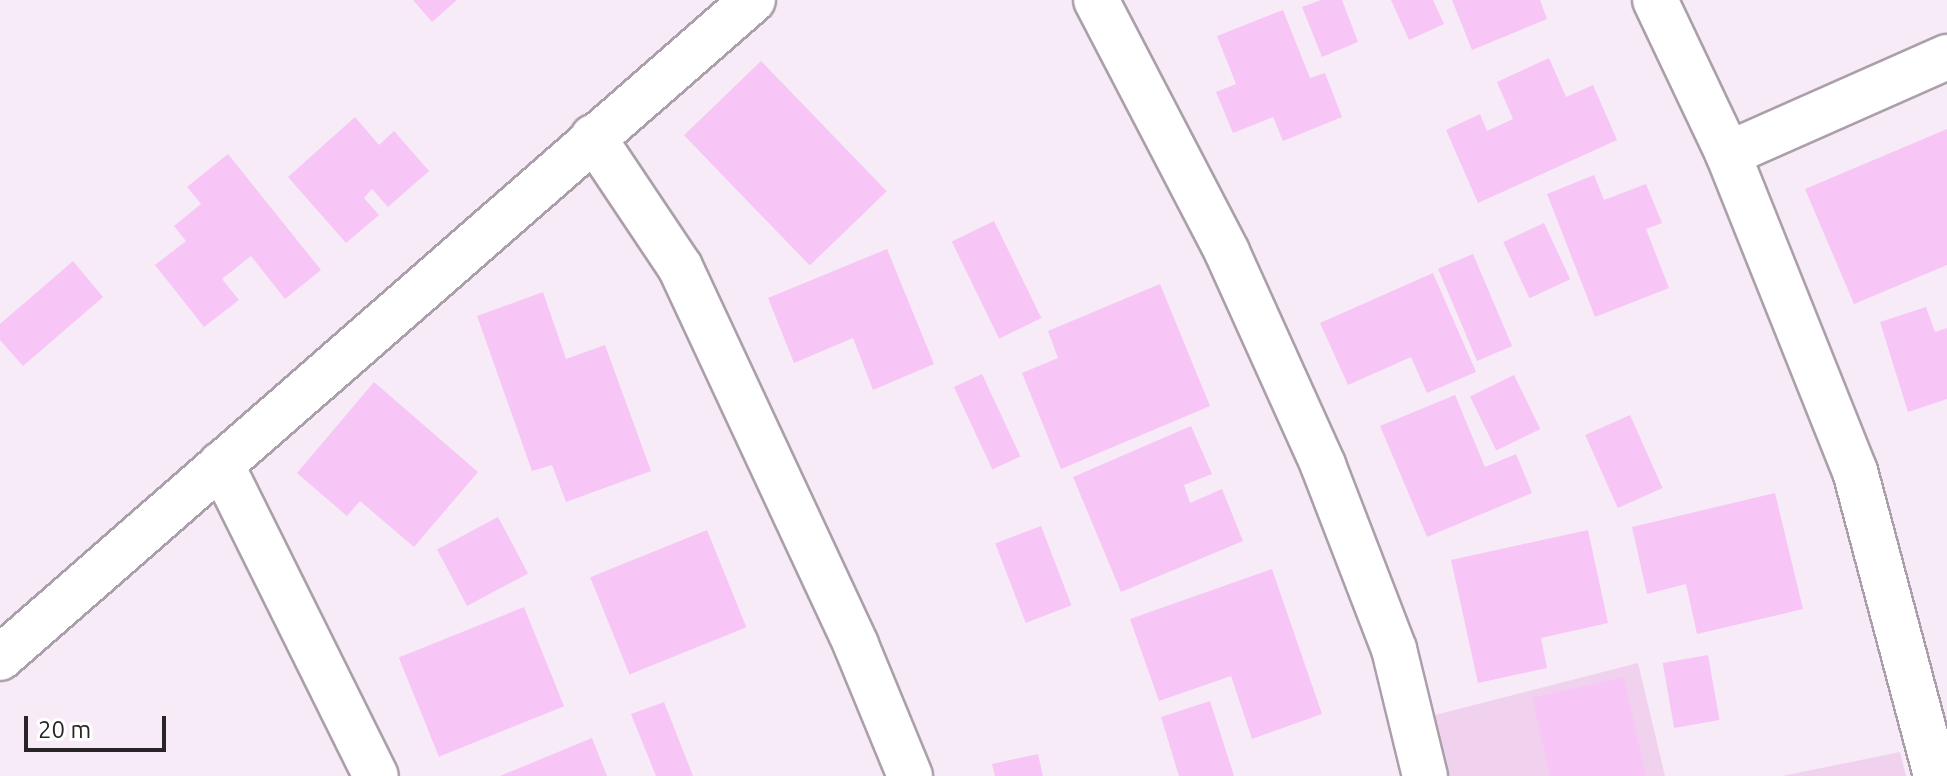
<!DOCTYPE html>
<html>
<head>
<meta charset="utf-8">
<style>
	body { margin:0 }
	#map { position:relative; width:1947px; height:776px; overflow:hidden; background:#f7ebf7; font-family:Ubuntu,sans-serif }
	div>[style] { position:absolute }
	.green>* { inset:0; background:#f0d2ef }
	.building>* { inset:0; background:#f7c6f6; transform-origin:0 0 }
	.roads { filter:drop-shadow(2px 0 #aa9faa) drop-shadow(-2px 0 #aa9faa) drop-shadow(0 2px #aa9faa) drop-shadow(0 -2px #aa9faa) }
	.street>* { height:44px; margin:-22px; padding:0 22px; transform-origin:22px; border-radius:22px; background:#fff }
	span { translate:-50% -50%; white-space:nowrap; text-align:center; line-height:1.15; -webkit-text-stroke:6px #fff; paint-order:stroke }
	.scale { position:absolute; left:24px; top:716px; width:142px; height:36px; box-sizing:border-box; border:4px solid #292428; border-top:0; padding-left:10px; font-size:24px; line-height:28px; white-space:nowrap; color:#292428; -webkit-text-stroke:6px #fff; paint-order:stroke }
</style>
</head>
<body>
<div id="map">
	<div class="green">
		<i style="clip-path:polygon(1638px 663px,1665px 776px,1438px 776px,1423px 718px)"></i>
		<i style="clip-path:polygon(1900px 752px,1906px 776px,1782px 776px)"></i>
	</div>
	<div class="building">
		<i style="clip-path:polygon(413px 0,457px 0,432px 22px)"></i>
		<i style="clip-path:polygon(1321px 0,1342px 0,1358px 42px,1322px 57px,1302px 7px)"></i>
		<i style="clip-path:polygon(1391px 0,1433px 0,1444px 24px,1409px 40px)"></i>
		<i style="clip-path:polygon(1452px 0,1540px 0,1547px 19px,1472px 50px)"></i>
		<i style="clip-path:polygon(1283px 10px,1310px 78px,1325px 73px,1342px 117px,1283px 141px,1273px 117px,1233px 133px,1216px 92px,1236px 84px,1217px 36px)"></i>
		<i style="clip-path:polygon(1549px 58px,1566px 97px,1593px 85px,1617px 140px,1478px 203px,1446px 130px,1480px 114px,1487px 131px,1513px 119px,1497px 82px)"></i>
		<i style="left:761px;top:61px;width:181px;height:107px;rotate:46deg"></i>
		<i style="clip-path:polygon(355px 117px,379px 145px,394px 131px,429px 171px,388px 207px,372px 189px,364px 198px,379px 215px,346px 243px,288px 177px)"></i>
		<i style="clip-path:polygon(1947px 129px,1947px 265px,1854px 304px,1805px 189px)"></i>
		<i style="clip-path:polygon(228px 154px,321px 270px,285px 299px,251px 256px,222px 279px,239px 300px,204px 327px,155px 265px,186px 241px,174px 226px,201px 204px,187px 187px)"></i>
		<i style="clip-path:polygon(1594px 175px,1604px 200px,1646px 184px,1662px 223px,1646px 229px,1669px 288px,1595px 317px,1547px 194px)"></i>
		<i style="left:994px;top:221px;width:108px;height:47px;rotate:64deg"></i>
		<i style="left:1544px;top:223px;width:62px;height:45px;rotate:65deg"></i>
		<i style="clip-path:polygon(887px 249px,934px 364px,873px 390px,853px 338px,794px 363px,768px 298px)"></i>
		<i style="left:1473px;top:254px;width:100px;height:38px;rotate:67deg"></i>
		<i style="clip-path:polygon(73px 261px,103px 297px,23px 366px,0 340px,0 324px)"></i>
		<i style="clip-path:polygon(1433px 273px,1476px 372px,1427px 393px,1411px 357px,1348px 385px,1320px 323px)"></i>
		<i style="clip-path:polygon(1160px 284px,1210px 406px,1061px 469px,1022px 373px,1058px 358px,1048px 331px)"></i>
		<i style="clip-path:polygon(543px 292px,566px 359px,605px 345px,651px 471px,566px 502px,552px 465px,532px 471px,477px 316px)"></i>
		<i style="clip-path:polygon(1926px 307px,1935px 332px,1947px 328px,1947px 399px,1908px 412px,1880px 322px)"></i>
		<i style="left:982px;top:374px;width:91px;height:31px;rotate:65deg"></i>
		<i style="left:1514px;top:375px;width:60px;height:49px;rotate:64deg"></i>
		<i style="clip-path:polygon(374px 382px,478px 472px,414px 547px,360px 501px,347px 516px,297px 473px)"></i>
		<i style="clip-path:polygon(1455px 395px,1485px 467px,1516px 454px,1532px 493px,1427px 537px,1380px 426px)"></i>
		<i style="left:1630px;top:415px;width:80px;height:49px;rotate:66deg"></i>
		<i style="clip-path:polygon(1191px 426px,1212px 474px,1184px 485px,1190px 503px,1222px 489px,1243px 541px,1121px 592px,1073px 477px)"></i>
		<i style="clip-path:polygon(1775px 493px,1803px 609px,1697px 634px,1686px 584px,1647px 594px,1632px 527px)"></i>
		<i style="left:498px;top:517px;width:64px;height:69px;rotate:62deg"></i>
		<i style="left:1041px;top:526px;width:85px;height:49px;rotate:69deg"></i>
		<i style="left:707px;top:530px;width:105px;height:126px;rotate:68deg"></i>
		<i style="clip-path:polygon(1588px 530px,1608px 623px,1541px 638px,1547px 668px,1478px 683px,1451px 560px)"></i>
		<i style="clip-path:polygon(1272px 569px,1322px 714px,1252px 739px,1231px 676px,1159px 701px,1130px 619px)"></i>
		<i style="left:524px;top:607px;width:107px;height:135px;rotate:68deg"></i>
		<i style="left:1708px;top:655px;width:66px;height:46px;rotate:80deg"></i>
		<i style="clip-path:polygon(1624px 677px,1646px 776px,1550px 776px,1532px 698px)"></i>
		<i style="clip-path:polygon(1210px 701px,1234px 776px,1179px 776px,1161px 717px)"></i>
		<i style="clip-path:polygon(664px 702px,693px 776px,656px 776px,631px 714px)"></i>
		<i style="clip-path:polygon(592px 738px,607px 776px,500px 776px)"></i>
		<i style="clip-path:polygon(1038px 754px,1043px 776px,995px 776px,992px 764px)"></i>
	</div>
	<div class="roads">
		<div class="street">
			<i style="left:1096px;top:0;width:284px;rotate:62.5deg"></i>
			<i style="left:1227px;top:252px;width:234px;rotate:65.7deg"></i>
			<i style="left:1323px;top:465px;width:197px;rotate:68.9deg"></i>
			<i style="left:1394px;top:649px;width:131px;rotate:76.3deg"></i>
			<i style="left:1655px;top:0;width:170px;rotate:64.6deg"></i>
			<i style="left:1728px;top:154px;width:341px;rotate:68.2deg"></i>
			<i style="left:1855px;top:471px;width:316px;rotate:75.1deg"></i>
			<i style="left:593px;top:137px;width:156px;rotate:56.2deg"></i>
			<i style="left:680px;top:267px;width:417px;rotate:65deg"></i>
			<i style="left:856px;top:645px;width:142px;rotate:67.6deg"></i>
			<i style="left:1728px;top:154px;width:240px;rotate:-23.9deg"></i>
			<i style="left:221px;top:464px;width:348px;rotate:63.6deg"></i>
			<i style="left:0;top:658px;width:1000px;rotate:-41.15deg"></i>
		</div>
	</div>
	<div class="scale">20 m</div>
</div>
</body>
</html>
